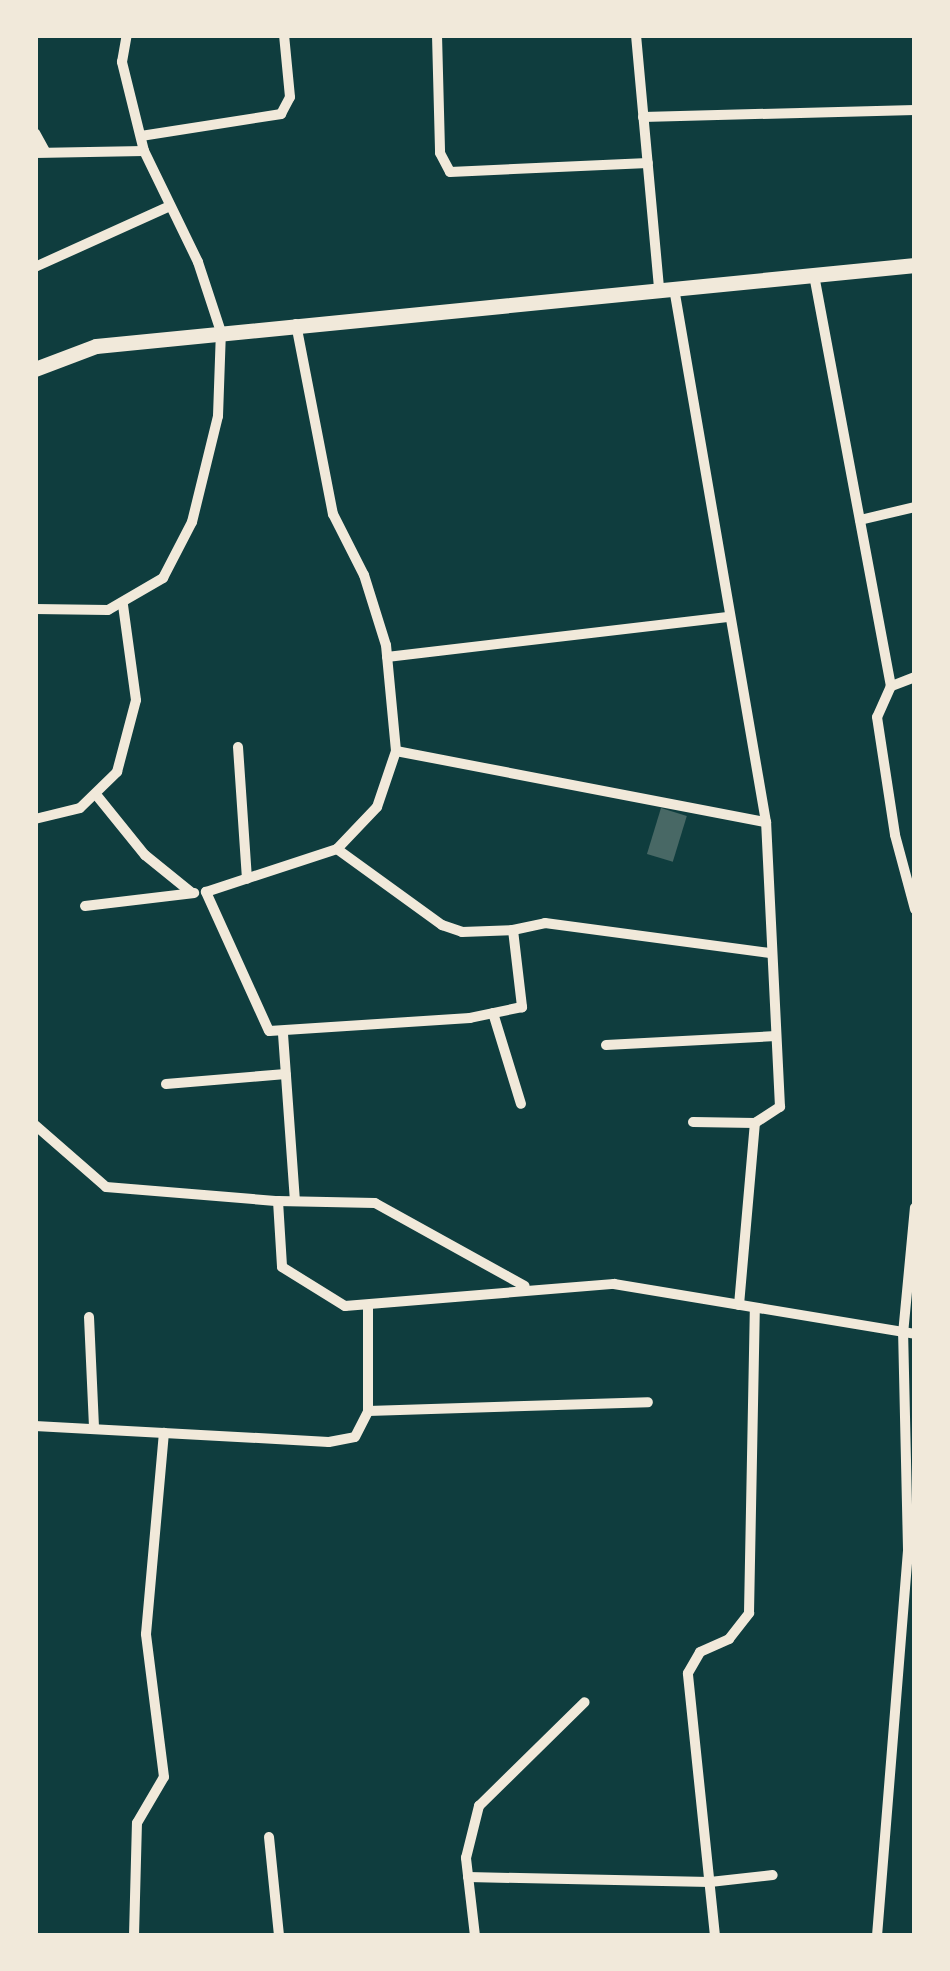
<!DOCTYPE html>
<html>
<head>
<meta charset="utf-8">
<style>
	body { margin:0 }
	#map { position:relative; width:950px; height:1971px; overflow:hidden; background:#0f3d3e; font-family:Helvetica,sans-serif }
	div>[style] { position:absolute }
	.building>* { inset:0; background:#486865; transform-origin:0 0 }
	.minor>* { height:10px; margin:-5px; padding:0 5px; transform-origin:5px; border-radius:5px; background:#f1e9da }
	.tertiary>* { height:15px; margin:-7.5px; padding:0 7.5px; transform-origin:7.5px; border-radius:7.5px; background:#f1e9da }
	span { translate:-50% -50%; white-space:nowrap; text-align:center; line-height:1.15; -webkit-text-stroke:8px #f1e9da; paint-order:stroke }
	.frame { position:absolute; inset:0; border:38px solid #f1e9da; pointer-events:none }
</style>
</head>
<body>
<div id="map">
	<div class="building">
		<i style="left:661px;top:808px;width:27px;height:48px;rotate:17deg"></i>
	</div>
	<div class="minor">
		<i style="left:437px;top:35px;width:118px;rotate:88.5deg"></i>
		<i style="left:440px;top:153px;width:21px;rotate:62deg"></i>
		<i style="left:450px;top:172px;width:198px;rotate:-2.6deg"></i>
		<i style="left:636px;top:35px;width:255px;rotate:84.8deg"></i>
		<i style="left:643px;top:117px;width:272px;rotate:-1.5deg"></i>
		<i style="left:35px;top:133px;width:21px;rotate:61deg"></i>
		<i style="left:141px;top:136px;width:142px;rotate:-8.9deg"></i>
		<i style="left:281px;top:114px;width:19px;rotate:-62deg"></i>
		<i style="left:290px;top:97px;width:62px;rotate:-95.5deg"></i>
		<i style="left:35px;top:153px;width:109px;rotate:-1.1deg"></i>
		<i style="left:35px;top:267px;width:146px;rotate:-24.3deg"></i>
		<i style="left:814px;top:275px;width:418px;rotate:79.4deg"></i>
		<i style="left:296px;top:324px;width:194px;rotate:79deg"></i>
		<i style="left:333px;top:514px;width:68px;rotate:63.1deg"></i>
		<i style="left:364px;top:575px;width:73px;rotate:72.6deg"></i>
		<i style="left:386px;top:645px;width:106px;rotate:84.6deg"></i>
		<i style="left:396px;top:751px;width:59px;rotate:108.7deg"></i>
		<i style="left:377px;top:807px;width:58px;rotate:133.6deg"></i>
		<i style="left:337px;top:849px;width:130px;rotate:35.9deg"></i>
		<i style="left:442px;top:925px;width:21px;rotate:19deg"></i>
		<i style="left:462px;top:932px;width:51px;rotate:-2.2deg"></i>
		<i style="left:513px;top:930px;width:78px;rotate:83.3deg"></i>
		<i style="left:522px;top:1007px;width:53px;rotate:168.1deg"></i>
		<i style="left:470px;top:1018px;width:201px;rotate:176.3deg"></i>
		<i style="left:269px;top:1031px;width:153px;rotate:-114.4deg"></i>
		<i style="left:206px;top:892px;width:138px;rotate:-18.2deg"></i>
		<i style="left:860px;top:520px;width:57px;rotate:-13.3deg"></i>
		<i style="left:35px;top:609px;width:73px;rotate:0.8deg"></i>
		<i style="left:108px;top:610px;width:64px;rotate:-30.2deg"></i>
		<i style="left:163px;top:578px;width:63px;rotate:-62.6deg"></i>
		<i style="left:192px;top:522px;width:109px;rotate:-76.2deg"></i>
		<i style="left:218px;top:416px;width:84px;rotate:-88deg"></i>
		<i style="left:221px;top:332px;width:74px;rotate:-108.2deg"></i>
		<i style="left:198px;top:262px;width:123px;rotate:-115.9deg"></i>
		<i style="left:144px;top:151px;width:92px;rotate:-103.9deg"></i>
		<i style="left:122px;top:62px;width:27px;rotate:-80deg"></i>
		<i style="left:387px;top:657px;width:345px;rotate:-6.7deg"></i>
		<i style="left:915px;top:677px;width:26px;rotate:159deg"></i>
		<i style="left:891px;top:686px;width:34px;rotate:114deg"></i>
		<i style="left:877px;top:717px;width:119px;rotate:81.3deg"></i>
		<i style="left:895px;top:835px;width:77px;rotate:74.9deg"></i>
		<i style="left:238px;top:747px;width:132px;rotate:86.1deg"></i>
		<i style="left:396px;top:751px;width:377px;rotate:10.9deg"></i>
		<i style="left:766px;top:822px;width:542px;rotate:-99.78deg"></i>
		<i style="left:98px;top:797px;width:75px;rotate:51deg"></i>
		<i style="left:145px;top:855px;width:60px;rotate:39deg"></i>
		<i style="left:35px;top:819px;width:46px;rotate:-13.7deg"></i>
		<i style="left:80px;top:808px;width:52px;rotate:-44.2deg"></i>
		<i style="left:117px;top:772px;width:74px;rotate:-75.2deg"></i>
		<i style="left:136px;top:700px;width:96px;rotate:-97.8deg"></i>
		<i style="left:85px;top:906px;width:110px;rotate:-6.8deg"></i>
		<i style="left:513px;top:930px;width:33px;rotate:-12deg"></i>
		<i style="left:545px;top:923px;width:227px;rotate:7.6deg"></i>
		<i style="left:493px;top:1013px;width:95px;rotate:72.9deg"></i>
		<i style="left:283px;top:1034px;width:166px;rotate:85.9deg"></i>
		<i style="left:606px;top:1045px;width:170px;rotate:-3deg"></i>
		<i style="left:166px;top:1084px;width:120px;rotate:-4.8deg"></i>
		<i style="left:693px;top:1122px;width:62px;rotate:0.9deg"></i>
		<i style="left:755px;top:1123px;width:30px;rotate:-33deg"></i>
		<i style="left:780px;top:1107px;width:285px;rotate:-92.8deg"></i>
		<i style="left:35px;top:1125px;width:94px;rotate:41.1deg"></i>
		<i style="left:106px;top:1187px;width:173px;rotate:4.7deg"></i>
		<i style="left:278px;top:1201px;width:66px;rotate:86.5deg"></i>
		<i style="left:282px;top:1267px;width:74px;rotate:31.8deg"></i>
		<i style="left:345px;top:1306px;width:270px;rotate:-4.7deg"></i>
		<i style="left:614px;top:1284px;width:305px;rotate:9.4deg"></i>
		<i style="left:278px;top:1201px;width:97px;rotate:1.2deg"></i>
		<i style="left:375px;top:1203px;width:171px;rotate:29deg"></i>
		<i style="left:739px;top:1305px;width:183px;rotate:-85deg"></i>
		<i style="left:89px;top:1317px;width:112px;rotate:87.4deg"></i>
		<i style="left:368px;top:1411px;width:280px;rotate:-1.8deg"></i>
		<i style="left:35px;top:1426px;width:294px;rotate:3.1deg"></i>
		<i style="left:329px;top:1442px;width:26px;rotate:-11deg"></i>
		<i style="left:355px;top:1437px;width:29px;rotate:-63deg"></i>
		<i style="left:368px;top:1411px;width:105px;rotate:-90deg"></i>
		<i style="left:269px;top:1837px;width:100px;rotate:84.2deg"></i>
		<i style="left:468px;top:1877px;width:242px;rotate:1.2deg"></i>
		<i style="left:710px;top:1882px;width:63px;rotate:-6.3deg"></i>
		<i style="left:134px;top:1936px;width:113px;rotate:-88.5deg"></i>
		<i style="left:137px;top:1823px;width:53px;rotate:-59.6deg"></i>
		<i style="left:164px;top:1777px;width:144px;rotate:-97.2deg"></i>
		<i style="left:146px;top:1634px;width:202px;rotate:-84.9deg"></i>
		<i style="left:475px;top:1936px;width:79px;rotate:-96.6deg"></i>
		<i style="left:466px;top:1858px;width:54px;rotate:-76deg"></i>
		<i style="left:479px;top:1806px;width:148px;rotate:-44.5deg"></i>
		<i style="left:715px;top:1936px;width:264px;rotate:-95.9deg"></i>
		<i style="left:688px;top:1673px;width:24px;rotate:-60deg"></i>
		<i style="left:700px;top:1652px;width:32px;rotate:-24deg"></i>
		<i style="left:729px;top:1639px;width:33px;rotate:-52deg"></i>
		<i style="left:749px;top:1613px;width:305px;rotate:-88.9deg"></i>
		<i style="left:877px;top:1936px;width:388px;rotate:-85.4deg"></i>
		<i style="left:908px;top:1549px;width:215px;rotate:-91.3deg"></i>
		<i style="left:903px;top:1334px;width:127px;rotate:-84.6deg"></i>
	</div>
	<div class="tertiary">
		<i style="left:35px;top:369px;width:65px;rotate:-20.7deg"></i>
		<i style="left:96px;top:346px;width:823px;rotate:-5.65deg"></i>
	</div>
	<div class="frame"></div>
</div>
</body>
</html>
